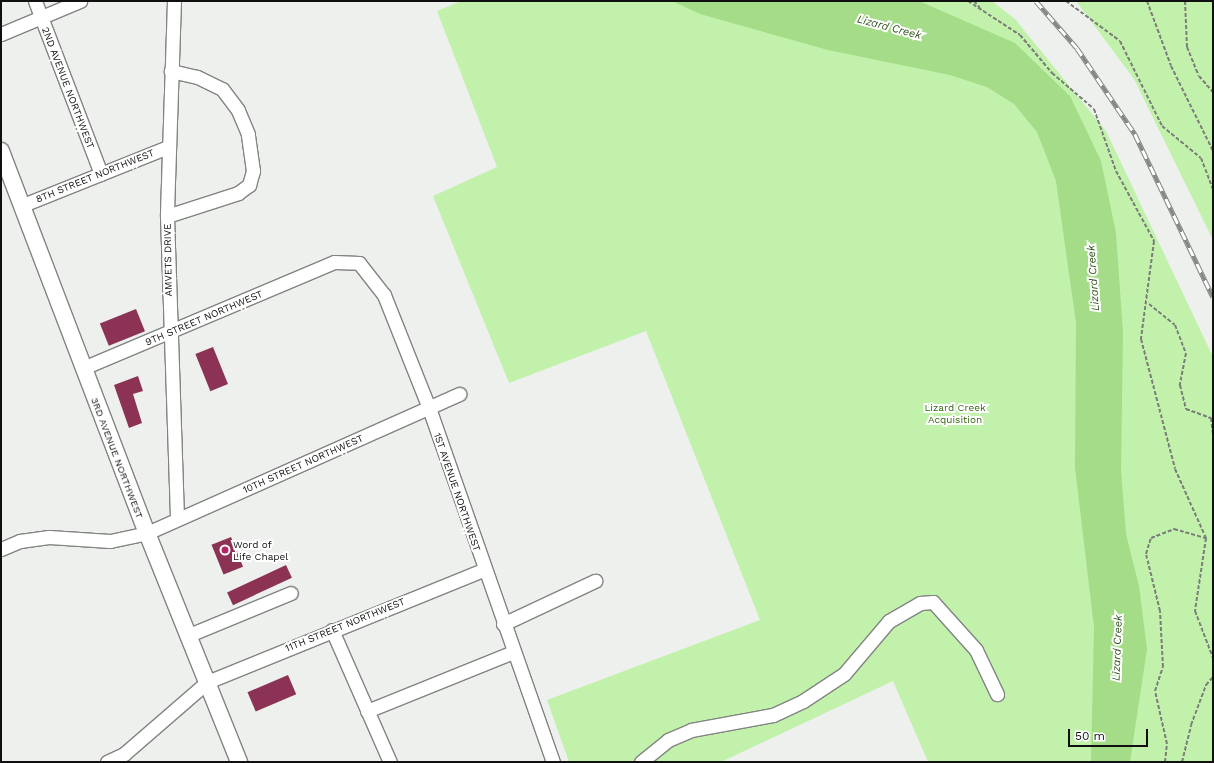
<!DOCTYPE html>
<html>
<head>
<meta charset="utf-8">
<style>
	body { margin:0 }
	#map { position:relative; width:1214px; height:763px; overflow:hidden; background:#eef0ed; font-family:"Work Sans",sans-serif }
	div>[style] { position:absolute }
	.green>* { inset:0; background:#c2f1ab }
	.water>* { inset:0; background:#a4dc88 }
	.building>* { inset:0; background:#8b3255; transform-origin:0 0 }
	.path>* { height:2px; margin-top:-1px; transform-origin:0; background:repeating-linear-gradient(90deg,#7b7d7b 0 4px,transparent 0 6px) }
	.roads { filter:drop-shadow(1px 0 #828481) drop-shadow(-1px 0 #828481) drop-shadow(0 1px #828481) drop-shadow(0 -1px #828481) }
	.minor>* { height:13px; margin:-6.5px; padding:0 6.5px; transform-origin:6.5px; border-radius:6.5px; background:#fff }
	.major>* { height:16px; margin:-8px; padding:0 8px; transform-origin:8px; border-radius:8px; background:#fff }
	.rail>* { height:4.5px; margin-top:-2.25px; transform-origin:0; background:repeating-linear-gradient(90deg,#fff 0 9px,#848684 0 18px); box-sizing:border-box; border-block:1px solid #848684 }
	.dots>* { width:11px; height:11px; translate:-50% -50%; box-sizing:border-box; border:2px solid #fff; border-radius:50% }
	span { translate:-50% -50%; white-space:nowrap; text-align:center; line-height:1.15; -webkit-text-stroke:4px #fff; paint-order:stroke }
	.street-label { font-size:10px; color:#0f100f }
	.park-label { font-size:10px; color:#346610 }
	.poi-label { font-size:10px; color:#0f100f }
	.left { translate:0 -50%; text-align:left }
	.water-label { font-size:11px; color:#30531a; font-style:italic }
	.frame { position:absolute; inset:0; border:2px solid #0f100f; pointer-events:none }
	.scale { position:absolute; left:1068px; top:729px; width:80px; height:18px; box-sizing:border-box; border:2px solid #0f100f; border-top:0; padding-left:5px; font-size:12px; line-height:14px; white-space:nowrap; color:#0f100f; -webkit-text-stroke:3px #fff; paint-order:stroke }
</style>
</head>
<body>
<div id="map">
	<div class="green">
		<i style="clip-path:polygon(461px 1px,992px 1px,1015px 19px,1106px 131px,1213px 357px,1213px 762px,928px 762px,893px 681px,721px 762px,569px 762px,547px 700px,760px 620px,646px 331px,509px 383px,433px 196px,497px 167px,437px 11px)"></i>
		<i style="clip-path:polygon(1076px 1px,1213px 1px,1213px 240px,1134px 79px)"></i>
	</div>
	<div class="water">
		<i style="clip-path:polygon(672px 1px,919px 1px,1015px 43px,1070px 96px,1101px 161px,1116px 233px,1123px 333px,1121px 470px,1126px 534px,1139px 586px,1147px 649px,1130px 762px,1091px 762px,1094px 627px,1075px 468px,1076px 323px,1056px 181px,1037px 132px,1014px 104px,987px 87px,950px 75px,828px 50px,700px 14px)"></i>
	</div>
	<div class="building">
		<i style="left:136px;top:309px;width:24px;height:39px;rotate:68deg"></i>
		<i style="left:213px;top:347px;width:40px;height:19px;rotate:68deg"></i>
		<i style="clip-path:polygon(138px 376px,143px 391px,133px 394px,142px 423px,129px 428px,114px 385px)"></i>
		<i style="left:231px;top:537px;width:32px;height:21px;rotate:68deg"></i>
		<i style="left:286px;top:565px;width:14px;height:65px;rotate:65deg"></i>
		<i style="left:288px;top:675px;width:21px;height:44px;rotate:67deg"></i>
	</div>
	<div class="path">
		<i style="left:968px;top:1px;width:62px;rotate:33.2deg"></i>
		<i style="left:1020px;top:35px;width:50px;rotate:49.9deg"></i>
		<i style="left:1052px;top:73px;width:55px;rotate:40.6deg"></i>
		<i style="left:1094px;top:109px;width:66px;rotate:70.5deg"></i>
		<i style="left:1116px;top:171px;width:80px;rotate:61.5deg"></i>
		<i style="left:1154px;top:241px;width:99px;rotate:97.6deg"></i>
		<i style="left:1141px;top:339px;width:134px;rotate:75.3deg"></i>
		<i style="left:1175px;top:469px;width:76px;rotate:65.8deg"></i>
		<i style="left:1206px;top:538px;width:74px;rotate:98.6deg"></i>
		<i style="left:1195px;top:611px;width:50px;rotate:69deg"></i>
		<i style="left:974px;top:1px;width:9px;rotate:49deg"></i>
		<i style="left:1066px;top:1px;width:67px;rotate:36.5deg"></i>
		<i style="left:1120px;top:41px;width:95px;rotate:63.7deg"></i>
		<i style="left:1162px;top:126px;width:50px;rotate:39.4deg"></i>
		<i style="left:1201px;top:158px;width:33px;rotate:69deg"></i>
		<i style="left:1147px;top:1px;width:69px;rotate:69.7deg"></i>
		<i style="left:1171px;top:66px;width:95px;rotate:63.7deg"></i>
		<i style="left:1185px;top:1px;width:46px;rotate:87.5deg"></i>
		<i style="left:1187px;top:47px;width:31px;rotate:68deg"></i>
		<i style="left:1199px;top:76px;width:21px;rotate:49deg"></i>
		<i style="left:1149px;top:304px;width:33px;rotate:39deg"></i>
		<i style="left:1175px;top:325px;width:30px;rotate:69deg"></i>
		<i style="left:1186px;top:353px;width:33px;rotate:101deg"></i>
		<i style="left:1180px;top:385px;width:25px;rotate:76deg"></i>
		<i style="left:1186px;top:409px;width:27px;rotate:20deg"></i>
		<i style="left:1211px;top:418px;width:17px;rotate:83deg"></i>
		<i style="left:1165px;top:762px;width:18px;rotate:-84deg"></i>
		<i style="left:1167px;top:744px;width:54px;rotate:-102.8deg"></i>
		<i style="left:1155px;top:691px;width:25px;rotate:-72deg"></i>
		<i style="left:1163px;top:667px;width:56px;rotate:-93.1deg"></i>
		<i style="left:1160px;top:611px;width:59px;rotate:-103.8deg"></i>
		<i style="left:1146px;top:554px;width:17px;rotate:-73deg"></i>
		<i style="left:1151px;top:538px;width:25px;rotate:-21deg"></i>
		<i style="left:1174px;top:529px;width:33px;rotate:16deg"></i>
		<i style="left:1182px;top:762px;width:38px;rotate:-76deg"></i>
		<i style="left:1191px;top:725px;width:43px;rotate:-69.4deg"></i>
		<i style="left:1206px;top:685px;width:11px;rotate:-49deg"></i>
	</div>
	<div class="roads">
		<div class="minor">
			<i style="left:35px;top:1px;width:185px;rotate:69.1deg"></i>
			<i style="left:174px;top:1px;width:215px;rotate:91.9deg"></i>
			<i style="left:167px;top:216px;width:303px;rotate:88.1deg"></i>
			<i style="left:1px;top:34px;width:86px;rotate:-22.7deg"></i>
			<i style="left:23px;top:205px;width:156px;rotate:-21.8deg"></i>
			<i style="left:167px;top:216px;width:75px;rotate:-17.9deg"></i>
			<i style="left:238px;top:193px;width:14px;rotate:-36deg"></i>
			<i style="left:249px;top:185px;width:15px;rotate:-74deg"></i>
			<i style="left:253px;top:171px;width:37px;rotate:-98deg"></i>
			<i style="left:248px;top:134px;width:26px;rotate:-113deg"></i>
			<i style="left:238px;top:110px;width:26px;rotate:-127deg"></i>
			<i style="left:222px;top:89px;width:28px;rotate:-154deg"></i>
			<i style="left:197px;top:77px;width:27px;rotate:-167deg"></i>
			<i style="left:83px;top:368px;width:272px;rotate:-22.9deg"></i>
			<i style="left:334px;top:262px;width:25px;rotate:2deg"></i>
			<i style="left:359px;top:263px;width:41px;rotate:52deg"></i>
			<i style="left:384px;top:295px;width:122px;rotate:68.3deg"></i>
			<i style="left:429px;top:408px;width:375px;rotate:70.7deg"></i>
			<i style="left:1px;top:549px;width:21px;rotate:-23deg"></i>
			<i style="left:20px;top:541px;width:29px;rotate:-8deg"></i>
			<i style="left:49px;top:537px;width:61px;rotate:3.8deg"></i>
			<i style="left:110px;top:541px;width:38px;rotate:-12deg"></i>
			<i style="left:147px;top:533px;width:342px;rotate:-24deg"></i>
			<i style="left:503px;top:624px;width:102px;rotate:-25.1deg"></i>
			<i style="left:332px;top:630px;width:144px;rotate:66.3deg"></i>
			<i style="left:189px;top:635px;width:110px;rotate:-22.4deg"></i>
			<i style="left:367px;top:711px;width:157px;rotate:-22deg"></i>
			<i style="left:107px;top:762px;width:19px;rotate:-25deg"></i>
			<i style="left:124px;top:754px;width:110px;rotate:-40.9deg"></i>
			<i style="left:207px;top:682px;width:298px;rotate:-22.1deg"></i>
			<i style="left:641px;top:762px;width:35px;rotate:-39deg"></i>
			<i style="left:668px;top:740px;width:25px;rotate:-23deg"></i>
			<i style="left:691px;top:730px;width:83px;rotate:-10.4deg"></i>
			<i style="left:773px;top:715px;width:33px;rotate:-25deg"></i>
			<i style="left:803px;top:701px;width:49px;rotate:-33.4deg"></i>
			<i style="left:844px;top:674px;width:70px;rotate:-49.7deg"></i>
			<i style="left:889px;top:621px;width:36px;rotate:-30deg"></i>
			<i style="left:920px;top:603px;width:13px;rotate:-4deg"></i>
			<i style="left:933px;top:602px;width:64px;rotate:48.1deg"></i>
			<i style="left:976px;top:650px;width:49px;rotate:64.5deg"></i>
		</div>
		<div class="major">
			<i style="left:1px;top:151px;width:409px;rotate:69.1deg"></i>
			<i style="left:147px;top:533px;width:247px;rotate:68.1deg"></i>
		</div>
	</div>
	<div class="rail">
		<i style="left:1036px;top:1px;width:62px;rotate:48.9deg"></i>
		<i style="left:1077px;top:48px;width:104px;rotate:56deg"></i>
		<i style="left:1135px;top:134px;width:181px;rotate:64.4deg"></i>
	</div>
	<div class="dots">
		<i style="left:225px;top:550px;background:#b12765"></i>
	</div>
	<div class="street-label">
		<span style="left:68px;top:88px;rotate:69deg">2ND AVENUE NORTHWEST</span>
		<span style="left:95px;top:176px;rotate:-22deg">8TH STREET NORTHWEST</span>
		<span style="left:168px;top:260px;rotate:-91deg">AMVETS DRIVE</span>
		<span style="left:204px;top:318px;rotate:-23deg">9TH STREET NORTHWEST</span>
		<span style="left:117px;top:458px;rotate:69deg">3RD AVENUE NORTHWEST</span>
		<span style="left:303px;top:464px;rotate:-24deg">10TH STREET NORTHWEST</span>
		<span style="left:457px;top:492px;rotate:71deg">1ST AVENUE NORTHWEST</span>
		<span style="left:345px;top:625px;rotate:-22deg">11TH STREET NORTHWEST</span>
	</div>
	<div class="park-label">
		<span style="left:955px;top:413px">Lizard Creek<br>Acquisition</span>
	</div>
	<div class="poi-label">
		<span class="left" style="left:233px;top:550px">Word of<br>Life Chapel</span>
	</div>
	<div class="water-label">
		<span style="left:889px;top:28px;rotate:15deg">Lizard Creek</span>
		<span style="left:1094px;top:278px;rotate:-94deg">Lizard Creek</span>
		<span style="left:1118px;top:648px;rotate:-88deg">Lizard Creek</span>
	</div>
	<div class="frame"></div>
	<div class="scale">50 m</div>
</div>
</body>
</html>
